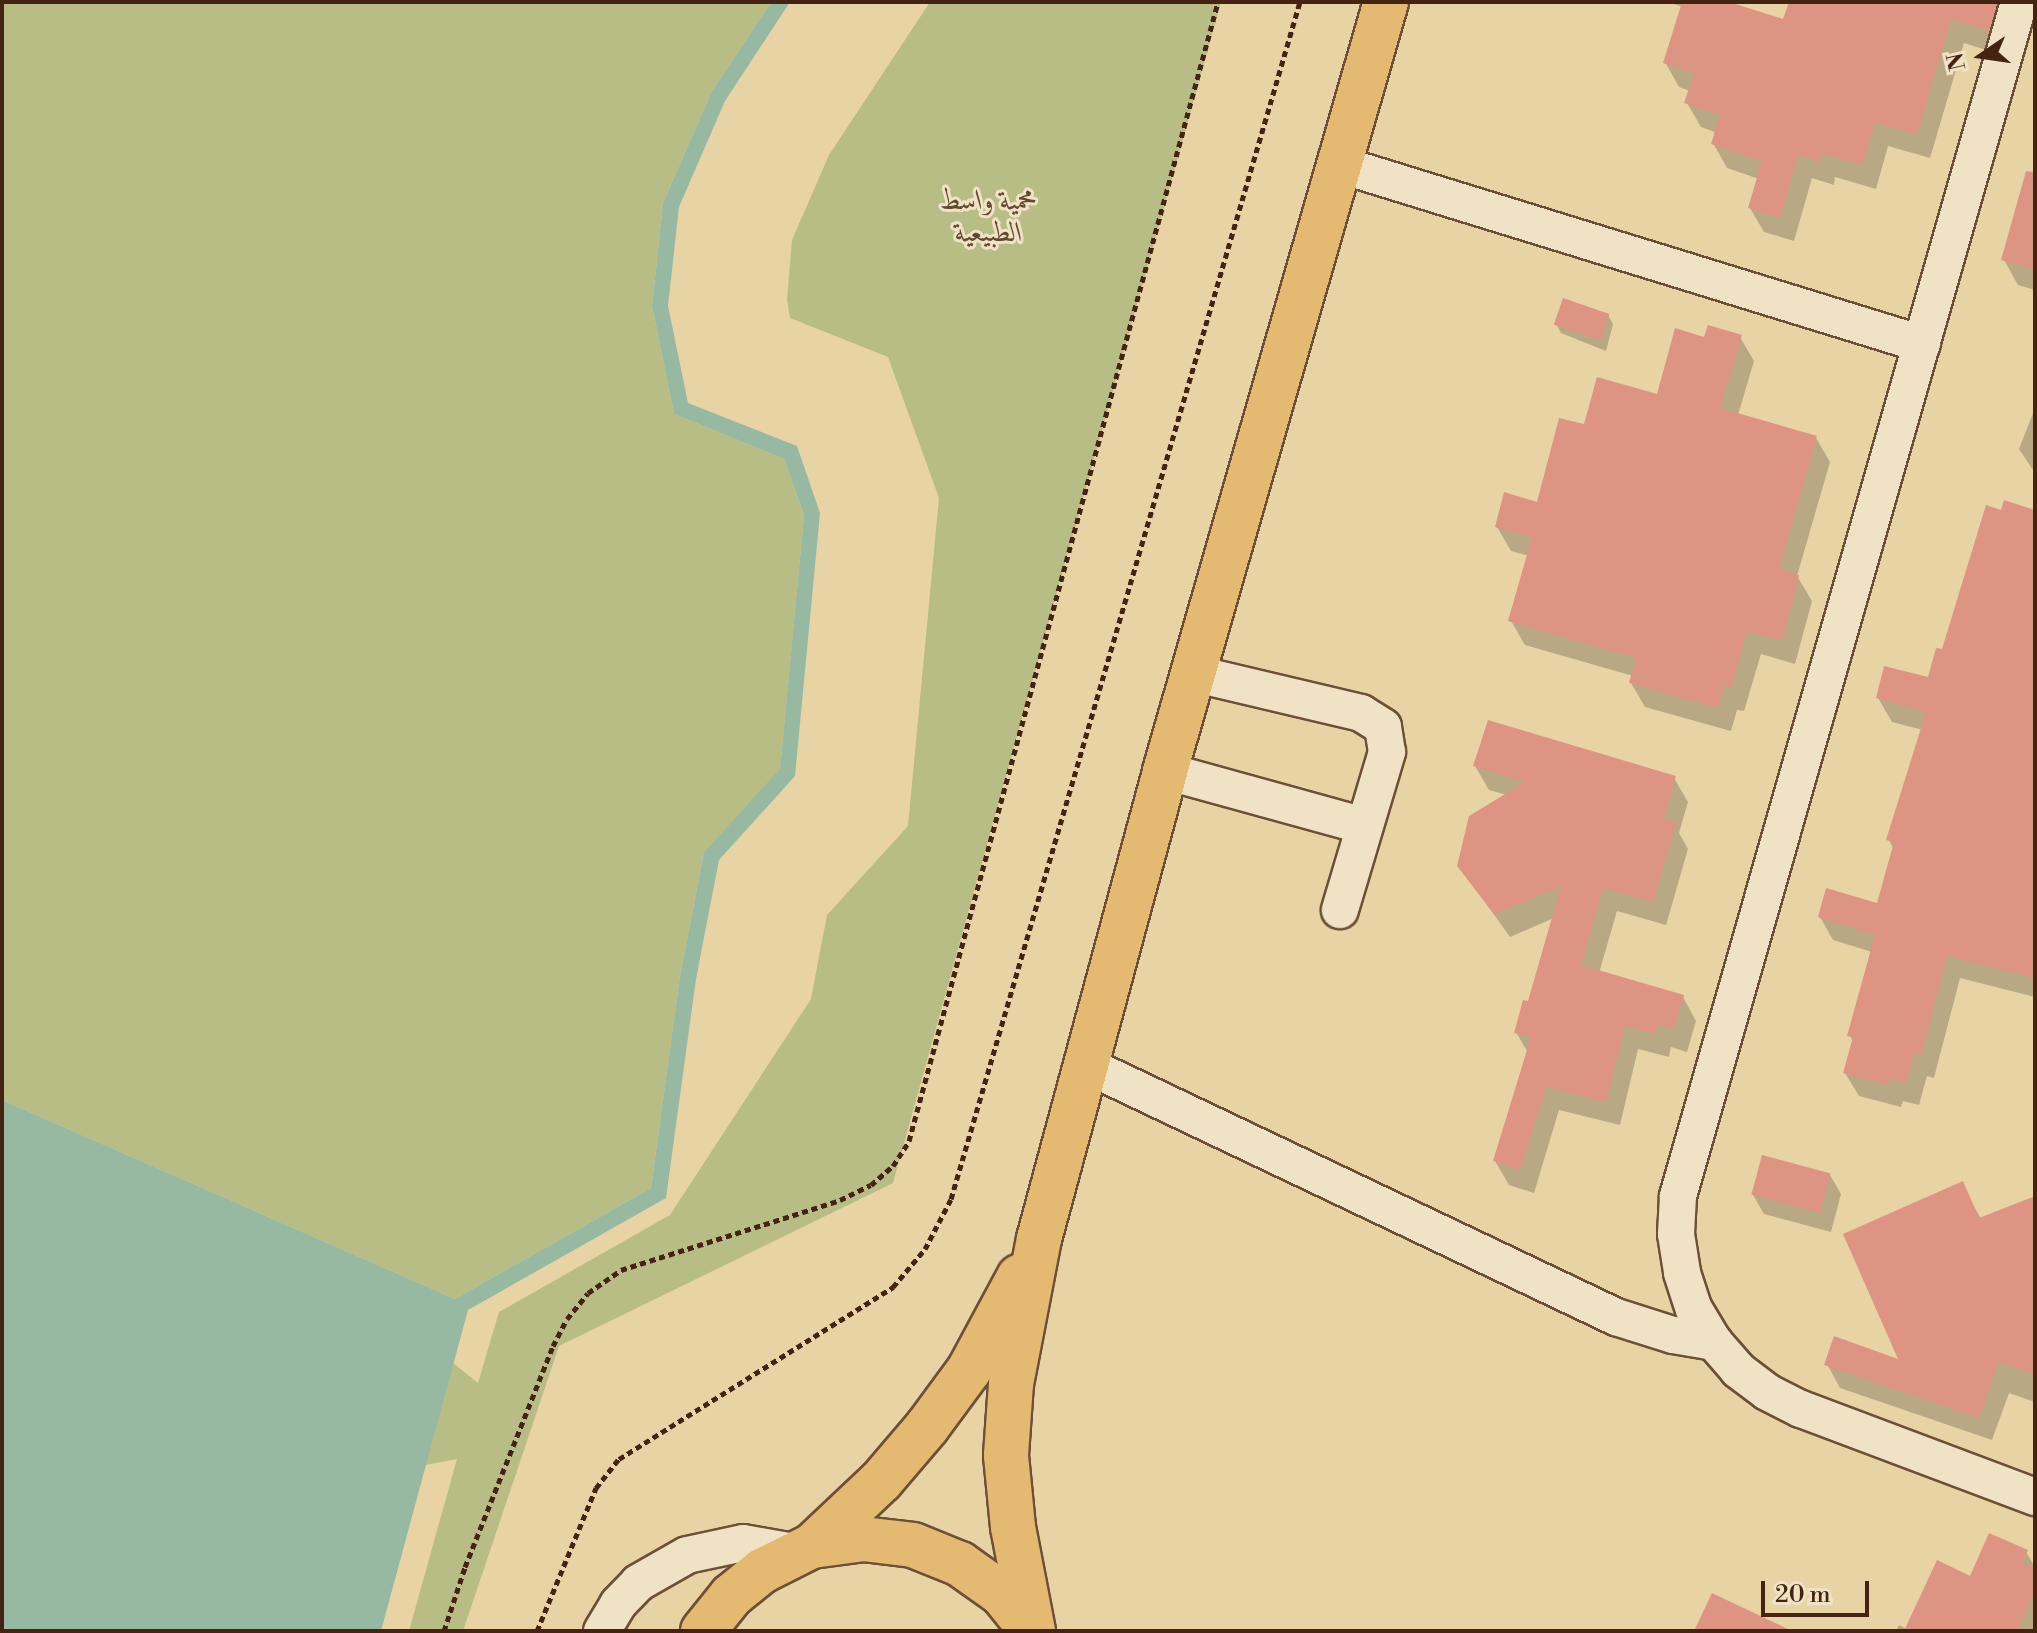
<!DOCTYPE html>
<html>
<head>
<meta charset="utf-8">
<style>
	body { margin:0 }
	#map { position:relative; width:2037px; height:1633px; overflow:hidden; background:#e8d3a5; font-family:"Libre Bodoni",Amiri,serif }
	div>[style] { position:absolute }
	.green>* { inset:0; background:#b8bc85 }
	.water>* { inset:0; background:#98b9a1 }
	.shadow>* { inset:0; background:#0003 }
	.building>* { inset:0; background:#de9483; transform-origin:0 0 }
	.path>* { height:5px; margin-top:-2.5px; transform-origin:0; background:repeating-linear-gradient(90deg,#442312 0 6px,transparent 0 10px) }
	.roads { filter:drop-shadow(2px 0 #6d4f37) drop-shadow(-2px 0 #6d4f37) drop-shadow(0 2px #6d4f37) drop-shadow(0 -2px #6d4f37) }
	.minor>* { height:36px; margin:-18px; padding:0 18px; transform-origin:18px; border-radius:18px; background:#f0e2c4 }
	.major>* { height:44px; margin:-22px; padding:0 22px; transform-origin:22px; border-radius:22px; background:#e4ba72 }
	span { translate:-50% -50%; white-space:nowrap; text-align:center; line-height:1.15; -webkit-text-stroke:6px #f0e2c4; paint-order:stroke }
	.park-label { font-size:28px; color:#61492f; font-style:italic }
	.frame { position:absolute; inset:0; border:4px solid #442312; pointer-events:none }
	.north { position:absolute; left:1941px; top:16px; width:80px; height:80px; -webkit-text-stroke:6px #f0e2c4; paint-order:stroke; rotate:257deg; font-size:22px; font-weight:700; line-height:32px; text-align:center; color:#442312 }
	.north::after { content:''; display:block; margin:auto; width:28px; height:36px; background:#442312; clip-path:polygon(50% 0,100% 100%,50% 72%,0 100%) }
	.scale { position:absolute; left:1761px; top:1581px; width:108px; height:36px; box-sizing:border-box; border:4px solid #442312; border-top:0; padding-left:10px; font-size:24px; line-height:28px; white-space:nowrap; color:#442312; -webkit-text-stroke:6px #f0e2c4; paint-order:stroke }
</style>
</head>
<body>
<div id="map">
	<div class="green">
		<i style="clip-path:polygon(2px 2px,771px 2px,711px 93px,663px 203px,652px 306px,674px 414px,784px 459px,804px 515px,780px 770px,704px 852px,680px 976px,651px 1188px,455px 1299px,2px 1100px)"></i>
		<i style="clip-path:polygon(930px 2px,1221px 2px,893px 1183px,559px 1346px,463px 1631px,409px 1631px,457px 1459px,404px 1469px,2px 1295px,417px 1334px,478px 1383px,499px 1312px,670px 1215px,811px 999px,827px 915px,908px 826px,939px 498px,888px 357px,790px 318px,787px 300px,792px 240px,829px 155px)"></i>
	</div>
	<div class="water">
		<i style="clip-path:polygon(771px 2px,790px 2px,725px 101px,679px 207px,668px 306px,688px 403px,797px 446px,820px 513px,795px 776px,719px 860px,696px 979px,666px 1198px,468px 1310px,381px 1631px,2px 1631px,2px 1100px,455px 1299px,651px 1188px,680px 976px,704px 852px,780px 769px,804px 515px,784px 459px,674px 414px,652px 306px,663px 203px,711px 93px)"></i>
	</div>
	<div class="shadow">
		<i style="clip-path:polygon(1667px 2px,1723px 2px,1785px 21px,1791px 2px,2025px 2px,2002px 55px,1964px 43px,1930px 158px,1888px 146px,1876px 189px,1835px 177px,1834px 185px,1812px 178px,1794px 241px,1764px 232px,1750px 208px,1759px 179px,1727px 168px,1713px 143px,1717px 133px,1701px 127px,1687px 103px,1690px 91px,1679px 87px,1665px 62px,1683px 7px)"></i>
		<i style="clip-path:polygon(2035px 233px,2035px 290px,2018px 285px,2004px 260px)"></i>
		<i style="clip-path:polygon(1608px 315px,1613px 324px,1606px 351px,1561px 333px,1556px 324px)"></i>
		<i style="clip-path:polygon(1740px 337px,1754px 361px,1738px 415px,1816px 438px,1830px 462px,1797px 576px,1812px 601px,1795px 664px,1761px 654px,1744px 711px,1737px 710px,1731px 731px,1645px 707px,1631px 683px,1633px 676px,1525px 645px,1511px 621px,1529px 556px,1511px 551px,1497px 527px,1538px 504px,1585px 427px,1658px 396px,1706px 340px)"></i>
		<i style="clip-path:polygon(2035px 408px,2035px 473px,2019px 449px)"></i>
		<i style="clip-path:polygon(2035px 512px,2035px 997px,1960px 978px,1934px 1078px,1927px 1076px,1919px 1105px,1903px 1101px,1901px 1107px,1859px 1096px,1845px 1073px,1853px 1042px,1850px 1035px,1872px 952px,1833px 940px,1820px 917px,1878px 906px,1894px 850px,1889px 840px,1923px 730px,1892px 722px,1878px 698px,1929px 680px,2002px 513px)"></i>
		<i style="clip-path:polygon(1475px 766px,1674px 778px,1688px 802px,1679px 833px,1688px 849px,1666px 925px,1617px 911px,1599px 973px,1683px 997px,1696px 1021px,1687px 1052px,1671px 1047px,1669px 1057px,1638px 1049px,1620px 1125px,1559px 1110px,1534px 1193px,1509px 1185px,1495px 1161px,1528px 1053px,1516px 1032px,1530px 1004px,1554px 918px,1510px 937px,1459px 866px,1507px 795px,1489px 790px)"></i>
		<i style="clip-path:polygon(1830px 1175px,1841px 1194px,1831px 1232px,1764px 1214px,1753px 1195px)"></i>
		<i style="clip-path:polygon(1962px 1184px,1981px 1219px,2035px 1199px,2035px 1402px,2009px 1393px,1992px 1440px,1840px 1388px,1827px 1364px,1902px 1362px)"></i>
		<i style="clip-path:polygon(2026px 1552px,2035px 1567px,2035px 1631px,1896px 1631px,1899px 1625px,1907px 1629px,1971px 1578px)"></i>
	</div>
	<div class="building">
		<i style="clip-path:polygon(1682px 2px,1729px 2px,1783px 19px,1789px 2px,1997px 2px,1989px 31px,1951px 19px,1917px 134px,1875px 123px,1862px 165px,1822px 153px,1820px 162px,1798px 155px,1780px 218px,1748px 208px,1762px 161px,1711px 144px,1720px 115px,1684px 103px,1694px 73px,1663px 63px)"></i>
		<i style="clip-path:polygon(2026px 171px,2035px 172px,2035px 269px,2001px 260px)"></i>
		<i style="left:1563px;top:298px;width:49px;height:28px;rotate:19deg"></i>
		<i style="clip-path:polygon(1708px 325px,1742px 335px,1720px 408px,1817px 436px,1779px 569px,1799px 575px,1782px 641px,1747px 631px,1731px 688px,1724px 686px,1718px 708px,1629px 683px,1636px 658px,1508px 621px,1532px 537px,1495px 527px,1504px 492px,1537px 502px,1559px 418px,1584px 424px,1597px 377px,1657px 394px,1675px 328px,1704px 337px)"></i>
		<i style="clip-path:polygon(2004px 500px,2035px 510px,2035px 978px,1947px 956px,1921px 1055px,1914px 1054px,1906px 1083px,1890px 1078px,1888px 1085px,1843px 1073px,1853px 1037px,1847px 1036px,1875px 935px,1818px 917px,1826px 888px,1877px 903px,1894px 842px,1886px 840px,1926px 712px,1876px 698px,1884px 666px,1928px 677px,1936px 648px,1942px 649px,1986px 505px,2001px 510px)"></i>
		<i style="clip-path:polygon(1488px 720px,1676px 776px,1664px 819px,1676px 823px,1653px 902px,1603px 888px,1581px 965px,1684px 995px,1674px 1029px,1658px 1025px,1655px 1034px,1625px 1026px,1606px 1102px,1546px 1087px,1520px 1170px,1493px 1161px,1531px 1037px,1514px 1033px,1523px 1000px,1528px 1001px,1561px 886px,1494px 914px,1457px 866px,1469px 816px,1525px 782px,1473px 766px)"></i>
		<i style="left:1762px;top:1155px;width:71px;height:41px;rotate:15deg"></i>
		<i style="clip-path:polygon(1963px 1181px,1979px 1218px,2035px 1196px,2035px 1374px,1998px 1362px,1979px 1418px,1824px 1365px,1834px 1336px,1898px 1359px,1843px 1234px)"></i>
		<i style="clip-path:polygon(1989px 1533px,2028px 1550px,2022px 1562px,2035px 1568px,2035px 1591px,2017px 1631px,1904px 1631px,1937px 1560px,1970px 1576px)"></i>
		<i style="clip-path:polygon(1712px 1593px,1792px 1631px,1694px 1631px)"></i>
	</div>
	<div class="path">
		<i style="left:444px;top:1631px;width:67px;rotate:-71.8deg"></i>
		<i style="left:465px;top:1567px;width:238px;rotate:-68.3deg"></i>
		<i style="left:553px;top:1346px;width:30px;rotate:-63deg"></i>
		<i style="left:567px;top:1319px;width:33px;rotate:-51deg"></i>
		<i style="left:588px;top:1293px;width:40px;rotate:-34.9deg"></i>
		<i style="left:621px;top:1270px;width:230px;rotate:-17.7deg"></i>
		<i style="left:840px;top:1200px;width:34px;rotate:-26deg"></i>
		<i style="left:871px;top:1185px;width:29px;rotate:-41deg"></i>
		<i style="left:893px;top:1166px;width:30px;rotate:-57deg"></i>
		<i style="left:909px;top:1141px;width:1180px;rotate:-74.82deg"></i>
		<i style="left:537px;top:1631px;width:155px;rotate:-67.6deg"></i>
		<i style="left:596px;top:1488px;width:37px;rotate:-52deg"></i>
		<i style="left:619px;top:1459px;width:324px;rotate:-32.1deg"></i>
		<i style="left:893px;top:1287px;width:50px;rotate:-49.9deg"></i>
		<i style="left:925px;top:1249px;width:56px;rotate:-62.5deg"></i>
		<i style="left:951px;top:1199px;width:1247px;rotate:-73.75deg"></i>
	</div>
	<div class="roads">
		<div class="minor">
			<i style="left:2019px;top:2px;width:1242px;rotate:105.94deg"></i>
			<i style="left:1678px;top:1196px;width:38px;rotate:93deg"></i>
			<i style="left:1676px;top:1234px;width:39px;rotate:81deg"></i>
			<i style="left:1682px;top:1273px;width:38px;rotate:72deg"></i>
			<i style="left:1694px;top:1309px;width:39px;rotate:59deg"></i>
			<i style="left:1714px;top:1342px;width:37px;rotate:49deg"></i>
			<i style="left:1738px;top:1370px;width:36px;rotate:37deg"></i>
			<i style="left:1767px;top:1392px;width:38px;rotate:27deg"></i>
			<i style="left:1801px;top:1409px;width:250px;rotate:20.6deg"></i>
			<i style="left:1338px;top:164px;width:611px;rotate:17.13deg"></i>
			<i style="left:1192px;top:673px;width:174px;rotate:13.3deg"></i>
			<i style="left:1361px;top:713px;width:26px;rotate:32deg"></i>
			<i style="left:1383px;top:727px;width:25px;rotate:81deg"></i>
			<i style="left:1387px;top:752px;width:165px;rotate:106.6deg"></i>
			<i style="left:1165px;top:771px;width:207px;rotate:15.4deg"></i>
			<i style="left:1086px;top:1065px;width:587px;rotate:25.43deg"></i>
			<i style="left:1616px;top:1317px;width:60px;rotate:17.5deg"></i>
			<i style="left:1673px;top:1335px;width:42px;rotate:9.7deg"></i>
			<i style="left:602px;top:1631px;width:31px;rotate:-59deg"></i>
			<i style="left:618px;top:1604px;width:29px;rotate:-46deg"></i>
			<i style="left:638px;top:1583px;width:56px;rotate:-29.7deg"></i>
			<i style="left:687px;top:1555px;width:57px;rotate:-12.1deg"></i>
			<i style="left:743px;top:1543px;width:52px;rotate:10deg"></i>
		</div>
		<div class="major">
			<i style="left:812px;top:1546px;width:95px;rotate:-43.3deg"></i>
			<i style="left:881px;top:1481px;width:71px;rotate:-49.6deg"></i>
			<i style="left:927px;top:1427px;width:71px;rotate:-53.6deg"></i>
			<i style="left:969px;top:1370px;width:106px;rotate:-61.7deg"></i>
			<i style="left:703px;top:1631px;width:45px;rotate:-51.3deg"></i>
			<i style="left:731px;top:1596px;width:40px;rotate:-39deg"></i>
			<i style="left:762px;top:1571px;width:56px;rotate:-26.6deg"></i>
			<i style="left:812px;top:1546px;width:51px;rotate:-7.8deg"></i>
			<i style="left:863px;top:1539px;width:50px;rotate:6.8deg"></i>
			<i style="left:913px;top:1545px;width:51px;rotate:22deg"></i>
			<i style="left:960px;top:1564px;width:52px;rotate:35.5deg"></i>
			<i style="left:1002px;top:1594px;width:48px;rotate:51deg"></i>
			<i style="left:1033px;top:1631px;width:106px;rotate:-100.9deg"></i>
			<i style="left:1013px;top:1527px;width:72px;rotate:-95.6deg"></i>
			<i style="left:1006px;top:1455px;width:71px;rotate:-86deg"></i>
			<i style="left:1011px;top:1384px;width:148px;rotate:-79.1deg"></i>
			<i style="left:1039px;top:1239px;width:485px;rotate:-74.9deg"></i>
			<i style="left:1165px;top:771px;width:800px;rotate:-73.97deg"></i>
		</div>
	</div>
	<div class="park-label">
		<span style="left:989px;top:217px">محمية واسط<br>الطبيعية</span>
	</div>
	<div class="frame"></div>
	<div class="north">N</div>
	<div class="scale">20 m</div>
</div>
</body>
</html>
